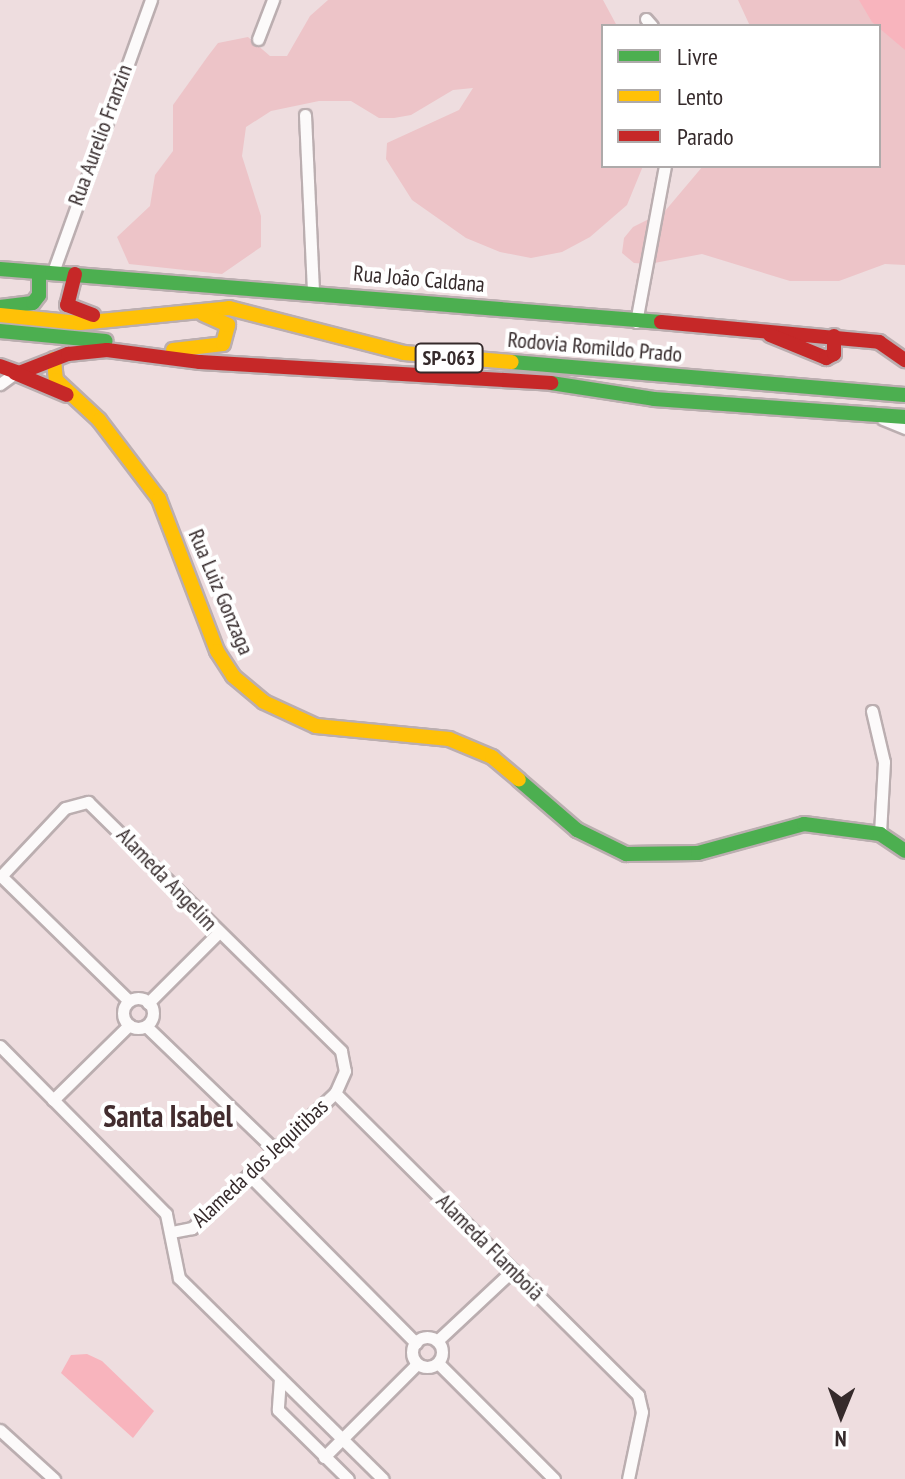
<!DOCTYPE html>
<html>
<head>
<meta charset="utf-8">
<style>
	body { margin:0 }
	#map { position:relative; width:905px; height:1479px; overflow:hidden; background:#eedddf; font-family:"PT Sans Narrow",sans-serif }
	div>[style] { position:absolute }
	.green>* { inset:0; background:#edc4c8 }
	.water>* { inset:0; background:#f8b4bd }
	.roads { filter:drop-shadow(2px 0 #bbaeb0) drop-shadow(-2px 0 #bbaeb0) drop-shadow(0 2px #bbaeb0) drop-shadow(0 -2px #bbaeb0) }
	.street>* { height:11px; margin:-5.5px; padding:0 5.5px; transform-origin:5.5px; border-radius:5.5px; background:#fcfafa }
	.street>.ring { margin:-5.5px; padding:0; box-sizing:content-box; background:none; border:11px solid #fcfafa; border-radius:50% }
	.fast>* { height:14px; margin:-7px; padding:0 7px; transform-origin:7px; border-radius:7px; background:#4caf50 }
	.slow>* { height:14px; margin:-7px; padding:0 7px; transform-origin:7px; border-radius:7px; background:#ffc107 }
	.jam>* { height:14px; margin:-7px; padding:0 7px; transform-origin:7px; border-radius:7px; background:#c62828 }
	span { translate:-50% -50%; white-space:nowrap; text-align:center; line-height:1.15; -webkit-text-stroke:8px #fff; paint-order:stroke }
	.shield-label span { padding:2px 6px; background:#fff; border:2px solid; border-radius:6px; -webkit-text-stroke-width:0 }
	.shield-label { font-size:20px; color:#352a2b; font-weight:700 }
	.street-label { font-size:22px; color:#352a2b }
	.district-label { font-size:30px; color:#432d2f; font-weight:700 }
	.legend { position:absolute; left:601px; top:24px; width:280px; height:144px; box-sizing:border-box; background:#fff; border:2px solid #aeaaaa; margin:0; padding:10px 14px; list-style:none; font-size:24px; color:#352a2b }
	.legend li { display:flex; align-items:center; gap:16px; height:40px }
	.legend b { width:40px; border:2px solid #aeaaaa }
	.north { position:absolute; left:801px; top:1375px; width:80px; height:80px; -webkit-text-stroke:6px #fff; paint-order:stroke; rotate:181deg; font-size:22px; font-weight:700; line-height:32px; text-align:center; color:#352a2b }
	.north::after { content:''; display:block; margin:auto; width:28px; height:36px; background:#352a2b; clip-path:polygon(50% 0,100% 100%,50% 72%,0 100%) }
</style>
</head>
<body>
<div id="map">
	<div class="green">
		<i style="clip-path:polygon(328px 0,603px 0,617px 26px,603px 26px,603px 166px,643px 166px,627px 205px,590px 237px,562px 252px,531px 258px,500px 252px,466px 238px,412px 200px,386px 159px,387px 143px,459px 110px,473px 88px,453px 90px,411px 115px,394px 118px,379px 118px,351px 101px,319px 101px,271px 111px,246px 127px,242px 156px,261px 216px,261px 247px,222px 274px,129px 264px,117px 237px,150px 206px,155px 175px,173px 151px,173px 105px,208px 56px,218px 43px,248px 37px,270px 56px,287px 56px,310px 16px)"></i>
		<i style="clip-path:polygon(738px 0,905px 0,905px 265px,885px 264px,839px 281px,790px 281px,702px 254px,649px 264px,634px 263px,622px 253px,624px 238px,633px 227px,665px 211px,703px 166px,879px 166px,879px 26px,750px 26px)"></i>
	</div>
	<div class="water">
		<i style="clip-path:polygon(859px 0,905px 0,905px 50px,872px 22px)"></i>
		<i style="clip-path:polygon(87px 1354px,102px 1361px,154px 1411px,133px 1438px,61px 1373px,71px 1355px)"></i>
	</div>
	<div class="roads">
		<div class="street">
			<i style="left:646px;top:19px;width:9px;rotate:49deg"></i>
			<i style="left:258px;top:39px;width:42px;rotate:-69deg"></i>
			<i style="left:305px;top:115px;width:176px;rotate:87.4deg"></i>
			<i style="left:53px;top:272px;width:289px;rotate:-70.2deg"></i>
			<i style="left:636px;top:322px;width:159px;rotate:-79.5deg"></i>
			<i style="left:0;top:384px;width:19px;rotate:-36deg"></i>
			<i style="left:883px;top:419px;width:24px;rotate:22deg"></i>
			<i style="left:872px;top:711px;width:52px;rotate:76.8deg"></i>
			<i style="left:884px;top:762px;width:72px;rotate:93.2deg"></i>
			<i style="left:0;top:875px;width:180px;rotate:44.3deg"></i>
			<i style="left:1px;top:876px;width:93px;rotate:-46.7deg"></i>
			<i style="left:65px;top:808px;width:24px;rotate:-15deg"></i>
			<i style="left:88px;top:802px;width:355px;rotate:44.5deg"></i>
			<i style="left:341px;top:1051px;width:20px;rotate:79deg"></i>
			<i style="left:345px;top:1071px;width:24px;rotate:114deg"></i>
			<i style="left:335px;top:1093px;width:197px;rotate:136.6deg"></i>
			<i style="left:192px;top:1228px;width:20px;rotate:169deg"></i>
			<i class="ring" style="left:123px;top:998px;width:19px;height:19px"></i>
			<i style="left:148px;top:1003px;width:100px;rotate:-45deg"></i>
			<i style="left:146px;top:1026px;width:178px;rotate:43.9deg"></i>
			<i style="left:0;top:1046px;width:236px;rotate:45.3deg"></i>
			<i style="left:166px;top:1214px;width:65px;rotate:78.5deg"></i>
			<i style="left:179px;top:1278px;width:286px;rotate:44.6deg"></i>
			<i style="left:335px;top:1093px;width:428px;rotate:44.9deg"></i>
			<i style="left:638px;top:1395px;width:17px;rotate:77deg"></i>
			<i style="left:642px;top:1412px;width:68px;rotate:101.8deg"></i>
			<i style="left:53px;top:1100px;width:107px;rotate:-44.6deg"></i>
			<i style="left:249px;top:1175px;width:237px;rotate:45.2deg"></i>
			<i class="ring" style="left:412px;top:1337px;width:19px;height:19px"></i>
			<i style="left:437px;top:1341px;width:104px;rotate:-43.1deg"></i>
			<i style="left:438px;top:1363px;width:164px;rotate:45deg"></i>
			<i style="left:280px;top:1378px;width:32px;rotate:94deg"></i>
			<i style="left:278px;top:1410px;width:98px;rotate:44.6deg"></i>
			<i style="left:0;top:1430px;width:73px;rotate:42.2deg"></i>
			<i style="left:324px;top:1457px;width:132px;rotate:-45deg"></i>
		</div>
		<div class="fast">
			<i style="left:0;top:269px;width:663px;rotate:4.58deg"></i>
			<i style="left:0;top:307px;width:33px;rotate:-7deg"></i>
			<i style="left:33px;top:303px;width:10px;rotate:-53deg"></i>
			<i style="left:39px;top:295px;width:22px;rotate:-90deg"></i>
			<i style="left:0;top:331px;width:106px;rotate:5.4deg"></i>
			<i style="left:512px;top:362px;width:394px;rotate:4.8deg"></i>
			<i style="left:551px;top:383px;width:104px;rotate:8.8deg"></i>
			<i style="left:654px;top:399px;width:252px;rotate:4.1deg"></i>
			<i style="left:519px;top:780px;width:77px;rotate:40.8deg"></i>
			<i style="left:577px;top:830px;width:55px;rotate:26.1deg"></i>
			<i style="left:626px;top:854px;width:72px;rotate:-0.8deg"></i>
			<i style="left:698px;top:853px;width:110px;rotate:-15.3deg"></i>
			<i style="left:804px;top:824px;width:77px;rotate:7.5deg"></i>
			<i style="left:880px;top:834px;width:30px;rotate:34deg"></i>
		</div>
		<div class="slow">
			<i style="left:0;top:315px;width:80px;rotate:5.7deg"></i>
			<i style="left:80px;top:323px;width:150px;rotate:-5.7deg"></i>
			<i style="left:229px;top:308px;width:181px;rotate:14.4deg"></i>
			<i style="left:404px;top:353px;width:108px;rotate:4.8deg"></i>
			<i style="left:173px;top:350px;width:50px;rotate:-6.8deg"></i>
			<i style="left:223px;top:344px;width:20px;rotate:-75deg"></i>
			<i style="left:228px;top:325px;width:27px;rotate:-156deg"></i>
			<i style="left:54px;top:359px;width:21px;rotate:85deg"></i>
			<i style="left:56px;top:380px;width:59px;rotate:42.9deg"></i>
			<i style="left:99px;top:420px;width:99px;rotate:52.8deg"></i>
			<i style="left:159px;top:499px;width:163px;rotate:69.1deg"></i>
			<i style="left:217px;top:651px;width:30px;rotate:57deg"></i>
			<i style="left:233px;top:676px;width:40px;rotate:40deg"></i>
			<i style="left:264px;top:702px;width:57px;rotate:24.8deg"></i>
			<i style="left:316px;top:726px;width:134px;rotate:5.6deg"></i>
			<i style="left:449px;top:739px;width:47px;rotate:22.7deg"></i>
			<i style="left:492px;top:757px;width:35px;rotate:40deg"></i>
		</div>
		<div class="jam">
			<i style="left:75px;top:274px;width:32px;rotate:104deg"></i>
			<i style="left:67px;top:305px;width:28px;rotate:21deg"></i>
			<i style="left:661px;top:322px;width:219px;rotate:5.2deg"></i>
			<i style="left:879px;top:342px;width:32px;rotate:35deg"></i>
			<i style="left:770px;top:335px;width:61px;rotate:22.3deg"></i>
			<i style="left:826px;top:358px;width:9px;rotate:-27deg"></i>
			<i style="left:834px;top:354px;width:18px;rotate:-90deg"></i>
			<i style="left:0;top:366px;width:20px;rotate:20deg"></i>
			<i style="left:19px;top:373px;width:53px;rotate:-21.2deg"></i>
			<i style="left:68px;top:354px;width:39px;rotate:-6deg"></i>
			<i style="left:107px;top:350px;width:94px;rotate:7.4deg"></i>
			<i style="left:200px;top:362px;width:352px;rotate:3.4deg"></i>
			<i style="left:15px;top:373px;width:56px;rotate:22.9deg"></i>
		</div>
	</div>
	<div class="shield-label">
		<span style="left:449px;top:358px">SP-063</span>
	</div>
	<div class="street-label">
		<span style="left:100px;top:135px;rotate:-70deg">Rua Aurelio Franzin</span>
		<span style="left:419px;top:279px;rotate:5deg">Rua João Caldana</span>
		<span style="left:595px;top:347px;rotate:5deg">Rodovia Romildo Prado</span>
		<span style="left:221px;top:592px;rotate:67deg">Rua Luiz Gonzaga</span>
		<span style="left:167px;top:879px;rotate:46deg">Alameda Angelim</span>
		<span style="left:260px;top:1163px;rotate:-43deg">Alameda dos Jequitibas</span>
		<span style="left:490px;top:1247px;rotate:45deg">Alameda Flamboiã</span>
	</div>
	<div class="district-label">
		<span style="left:168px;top:1116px">Santa Isabel</span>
	</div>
	<ul class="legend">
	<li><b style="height:10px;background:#4caf50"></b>Livre</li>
	<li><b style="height:10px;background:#ffc107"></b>Lento</li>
	<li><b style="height:10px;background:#c62828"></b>Parado</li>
	</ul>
	<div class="north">N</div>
</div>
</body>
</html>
